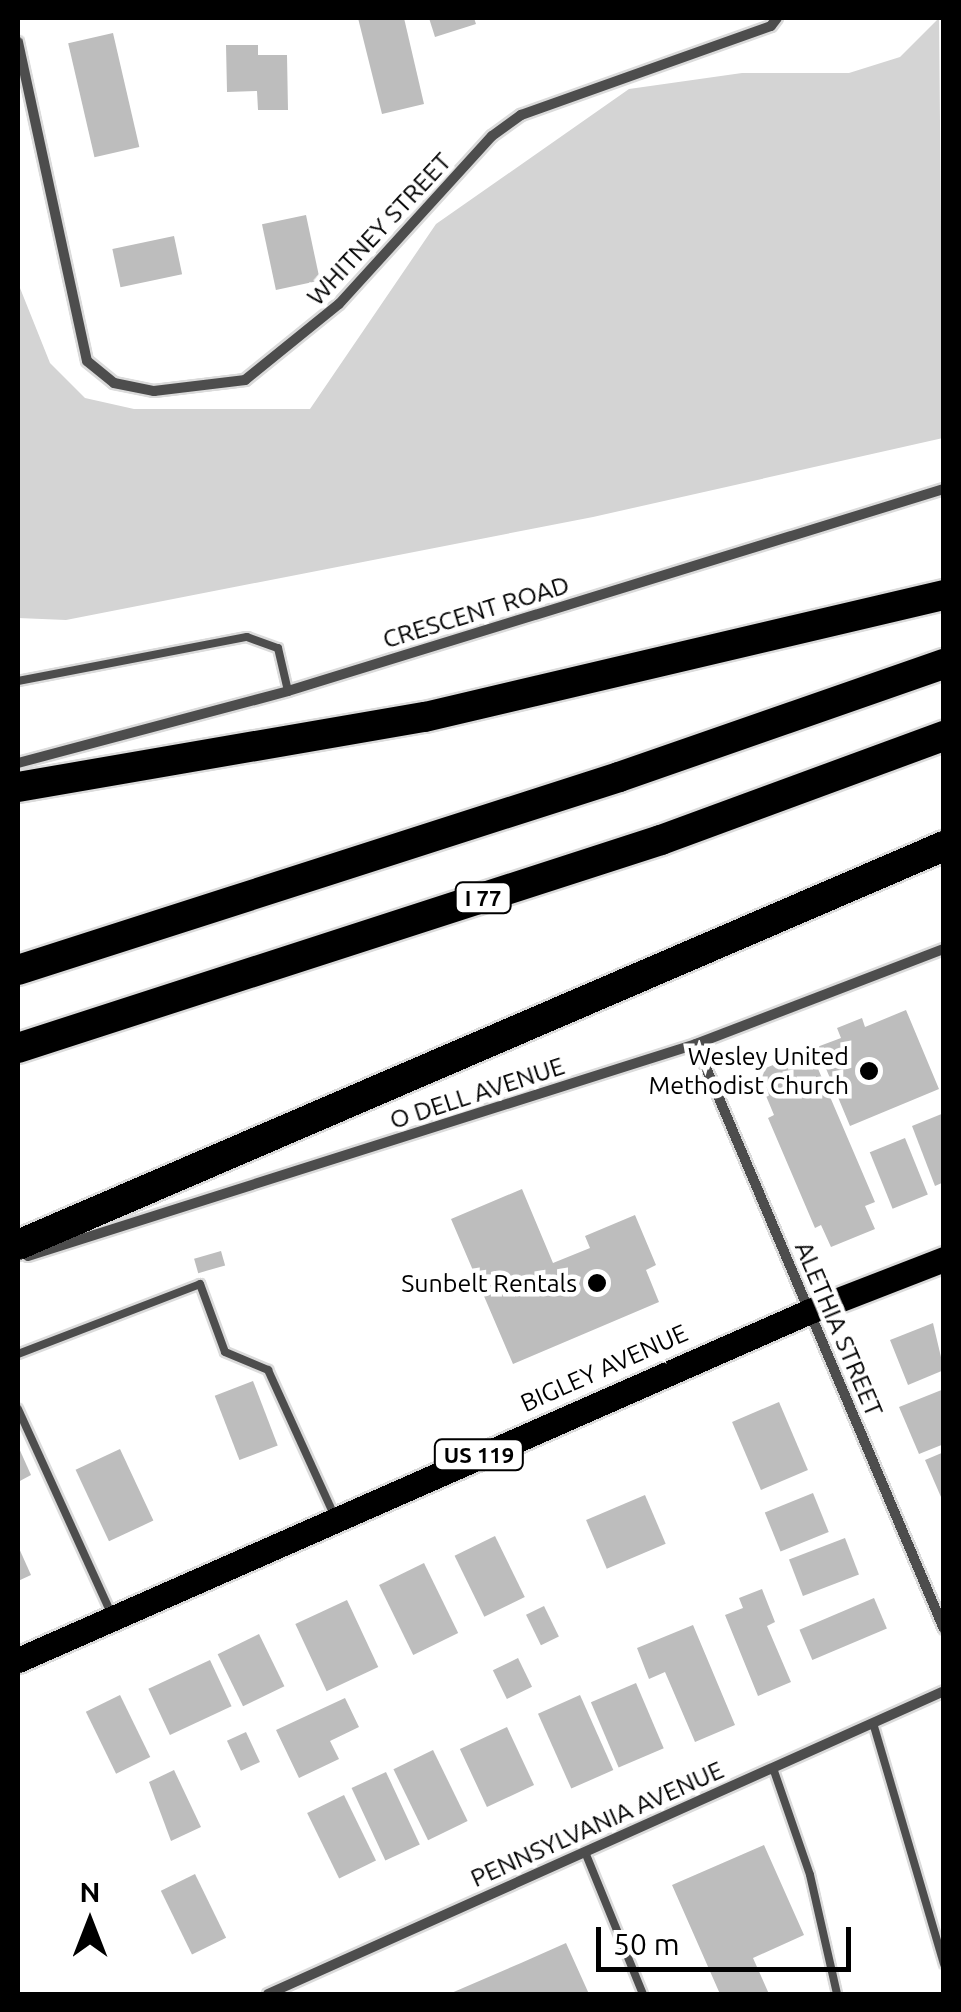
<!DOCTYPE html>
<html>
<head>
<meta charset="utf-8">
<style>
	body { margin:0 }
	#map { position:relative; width:961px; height:2012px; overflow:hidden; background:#fff; font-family:Ubuntu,sans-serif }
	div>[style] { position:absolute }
	.green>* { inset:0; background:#d4d4d4 }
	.building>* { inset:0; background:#bdbdbd; transform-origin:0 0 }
	.roads { filter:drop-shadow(2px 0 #dbdbdb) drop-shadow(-2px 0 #dbdbdb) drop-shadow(0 2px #dbdbdb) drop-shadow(0 -2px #dbdbdb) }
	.service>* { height:8px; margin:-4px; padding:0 4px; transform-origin:4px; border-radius:4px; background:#4d4d4d }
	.minor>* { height:10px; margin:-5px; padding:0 5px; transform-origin:5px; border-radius:5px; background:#4d4d4d }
	.primary>* { height:25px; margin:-12.5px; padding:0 12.5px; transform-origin:12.5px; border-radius:12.5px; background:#000 }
	.motorway>* { height:30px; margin:-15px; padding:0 15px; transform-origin:15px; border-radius:15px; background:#000 }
	.dots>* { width:28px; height:28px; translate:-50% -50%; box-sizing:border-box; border:5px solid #fff; border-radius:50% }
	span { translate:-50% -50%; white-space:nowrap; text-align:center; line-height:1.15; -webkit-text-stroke:9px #fff; paint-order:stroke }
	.shield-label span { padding:2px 8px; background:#fff; border:2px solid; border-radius:8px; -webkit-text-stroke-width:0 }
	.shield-label { font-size:22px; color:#000; font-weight:700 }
	.street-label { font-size:25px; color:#000 }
	.poi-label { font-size:25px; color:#000 }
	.right { translate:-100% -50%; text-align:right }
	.frame { position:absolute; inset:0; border:20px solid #000; pointer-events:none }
	.north { position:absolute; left:40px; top:1872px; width:100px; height:100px; -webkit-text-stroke:8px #fff; paint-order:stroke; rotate:0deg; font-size:28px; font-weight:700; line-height:40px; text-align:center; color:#000 }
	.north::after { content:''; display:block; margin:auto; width:35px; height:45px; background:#000; clip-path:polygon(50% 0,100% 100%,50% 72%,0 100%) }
	.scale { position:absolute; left:596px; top:1927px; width:255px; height:45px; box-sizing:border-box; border:5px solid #000; border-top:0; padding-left:12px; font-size:30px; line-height:35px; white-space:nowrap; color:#000; -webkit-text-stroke:8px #fff; paint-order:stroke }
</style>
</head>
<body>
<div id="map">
	<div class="green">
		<i style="clip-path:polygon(939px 18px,943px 438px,593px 517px,66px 620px,18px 618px,18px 283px,50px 363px,85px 398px,134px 409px,310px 409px,436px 224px,629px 89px,742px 73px,849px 73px,900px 57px)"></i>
	</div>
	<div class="building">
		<i style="clip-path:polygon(358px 18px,404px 18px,424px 104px,382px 114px)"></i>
		<i style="clip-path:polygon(429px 18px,474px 18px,476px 24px,435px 37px)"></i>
		<i style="left:113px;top:33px;width:117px;height:46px;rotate:77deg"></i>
		<i style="clip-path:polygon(226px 45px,258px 45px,258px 55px,287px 55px,288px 110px,258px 110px,257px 91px,227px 92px)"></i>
		<i style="left:306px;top:215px;width:67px;height:45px;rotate:78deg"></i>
		<i style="left:174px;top:236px;width:39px;height:63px;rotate:78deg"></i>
		<i style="clip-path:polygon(906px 1010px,939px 1089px,850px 1126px,817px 1047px,841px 1038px,837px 1028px,862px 1018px,865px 1027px)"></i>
		<i style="clip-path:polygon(810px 1050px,875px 1202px,865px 1206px,875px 1229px,831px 1247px,821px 1225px,815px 1228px,768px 1118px,774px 1115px,756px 1072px)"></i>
		<i style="clip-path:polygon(944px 1113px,944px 1182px,935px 1186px,912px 1126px)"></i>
		<i style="left:905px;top:1138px;width:61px;height:38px;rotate:68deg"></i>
		<i style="clip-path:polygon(522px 1189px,553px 1263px,590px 1248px,585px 1236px,635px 1215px,656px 1265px,646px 1270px,659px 1302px,513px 1364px,451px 1219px)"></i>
		<i style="left:221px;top:1251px;width:15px;height:28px;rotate:74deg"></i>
		<i style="clip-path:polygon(933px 1323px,944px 1370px,908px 1385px,890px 1340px)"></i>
		<i style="left:253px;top:1381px;width:69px;height:41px;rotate:69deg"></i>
		<i style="clip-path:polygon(944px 1389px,944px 1444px,919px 1454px,899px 1407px)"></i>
		<i style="left:779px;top:1402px;width:74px;height:51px;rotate:67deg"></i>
		<i style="clip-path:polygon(18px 1446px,31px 1475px,18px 1482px)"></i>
		<i style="left:120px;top:1449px;width:79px;height:49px;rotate:65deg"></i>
		<i style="clip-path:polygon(944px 1452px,944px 1496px,941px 1497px,925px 1460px)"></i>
		<i style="left:813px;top:1493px;width:42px;height:52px;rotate:68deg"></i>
		<i style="left:645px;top:1495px;width:53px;height:64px;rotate:67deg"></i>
		<i style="left:495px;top:1536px;width:68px;height:45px;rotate:64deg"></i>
		<i style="left:845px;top:1538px;width:39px;height:60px;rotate:69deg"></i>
		<i style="clip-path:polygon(18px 1546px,31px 1575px,18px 1581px)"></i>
		<i style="left:424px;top:1563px;width:78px;height:50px;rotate:64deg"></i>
		<i style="clip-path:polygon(762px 1589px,775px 1622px,767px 1626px,791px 1682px,758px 1696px,725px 1615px,743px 1608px,739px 1598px)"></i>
		<i style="left:874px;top:1598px;width:33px;height:81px;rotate:67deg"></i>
		<i style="left:347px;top:1600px;width:74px;height:57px;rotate:65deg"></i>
		<i style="left:544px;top:1606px;width:34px;height:20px;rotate:64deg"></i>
		<i style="clip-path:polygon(693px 1625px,735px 1725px,695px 1742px,665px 1672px,649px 1679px,637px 1648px)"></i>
		<i style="left:259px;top:1634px;width:58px;height:46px;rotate:64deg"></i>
		<i style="left:518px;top:1658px;width:32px;height:28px;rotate:64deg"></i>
		<i style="left:210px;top:1660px;width:51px;height:68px;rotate:65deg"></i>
		<i style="left:636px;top:1683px;width:71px;height:49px;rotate:67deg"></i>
		<i style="left:120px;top:1695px;width:69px;height:38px;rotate:64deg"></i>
		<i style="left:580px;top:1695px;width:82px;height:46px;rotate:66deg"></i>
		<i style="clip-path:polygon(345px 1698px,359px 1727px,330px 1741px,339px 1759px,299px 1778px,276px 1730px)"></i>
		<i style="left:507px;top:1727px;width:64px;height:52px;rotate:65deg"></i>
		<i style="left:246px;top:1732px;width:33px;height:21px;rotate:65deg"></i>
		<i style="left:433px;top:1750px;width:79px;height:44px;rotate:64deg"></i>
		<i style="clip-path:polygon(174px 1770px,201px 1827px,171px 1841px,149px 1782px)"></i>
		<i style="left:386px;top:1772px;width:80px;height:38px;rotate:65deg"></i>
		<i style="left:344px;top:1795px;width:73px;height:41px;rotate:64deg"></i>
		<i style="clip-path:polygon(764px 1845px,804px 1935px,753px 1958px,769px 1994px,720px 1994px,672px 1885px)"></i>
		<i style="left:195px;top:1874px;width:71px;height:38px;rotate:64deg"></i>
		<i style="clip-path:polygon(566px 1943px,589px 1994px,449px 1994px,521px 1963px)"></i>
	</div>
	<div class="roads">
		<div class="service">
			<i style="left:18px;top:681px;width:233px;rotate:-10.9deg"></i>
			<i style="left:247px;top:637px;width:33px;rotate:20deg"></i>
			<i style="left:278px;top:648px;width:44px;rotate:76.9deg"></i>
			<i style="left:18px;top:1354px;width:195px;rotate:-21deg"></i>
			<i style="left:200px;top:1284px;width:72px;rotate:69.8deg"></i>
			<i style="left:225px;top:1352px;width:47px;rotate:22.7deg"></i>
			<i style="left:268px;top:1370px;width:159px;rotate:65.5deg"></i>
			<i style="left:18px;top:1409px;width:224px;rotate:65.5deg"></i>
			<i style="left:873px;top:1723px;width:251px;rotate:73.6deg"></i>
			<i style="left:773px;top:1768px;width:113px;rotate:70.9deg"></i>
			<i style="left:810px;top:1875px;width:122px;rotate:77.2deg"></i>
			<i style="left:585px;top:1852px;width:153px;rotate:67.8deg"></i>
		</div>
		<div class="minor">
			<i style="left:18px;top:42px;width:326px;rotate:77.8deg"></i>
			<i style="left:87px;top:361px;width:35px;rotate:39deg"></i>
			<i style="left:114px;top:383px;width:41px;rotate:11.3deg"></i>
			<i style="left:154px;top:391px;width:92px;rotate:-6.9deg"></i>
			<i style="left:245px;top:380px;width:121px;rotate:-39deg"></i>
			<i style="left:339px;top:304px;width:227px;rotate:-47.7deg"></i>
			<i style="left:492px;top:136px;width:36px;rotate:-36deg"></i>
			<i style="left:521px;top:115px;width:265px;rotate:-19.6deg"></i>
			<i style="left:771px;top:26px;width:10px;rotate:-53deg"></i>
			<i style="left:18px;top:763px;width:279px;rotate:-14.9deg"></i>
			<i style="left:288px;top:691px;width:686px;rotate:-17.12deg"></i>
			<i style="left:696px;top:1044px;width:635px;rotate:67.03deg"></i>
			<i style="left:28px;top:1256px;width:701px;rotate:-17.61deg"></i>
			<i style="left:696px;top:1044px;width:266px;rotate:-21deg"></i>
			<i style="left:268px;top:1994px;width:741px;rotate:-24.14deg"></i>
		</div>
		<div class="primary">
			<i style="left:18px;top:1660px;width:865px;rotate:-23.78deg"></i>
			<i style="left:810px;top:1311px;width:144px;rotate:-21.2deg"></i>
		</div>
		<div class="motorway">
			<i style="left:18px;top:787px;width:413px;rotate:-9.8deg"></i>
			<i style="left:425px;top:717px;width:533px;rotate:-13.23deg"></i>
			<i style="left:18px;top:970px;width:631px;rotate:-17.8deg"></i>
			<i style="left:619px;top:777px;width:344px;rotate:-19.2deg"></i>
			<i style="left:18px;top:1048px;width:676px;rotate:-17.93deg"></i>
			<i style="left:661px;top:840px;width:302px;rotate:-20.2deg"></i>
			<i style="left:18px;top:1245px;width:1008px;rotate:-23.31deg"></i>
		</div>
	</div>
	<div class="dots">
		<i style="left:869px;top:1071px;background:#000"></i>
		<i style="left:597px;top:1283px;background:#000"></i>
	</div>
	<div class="shield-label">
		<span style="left:483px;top:898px">I 77</span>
		<span style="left:479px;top:1455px">US 119</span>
	</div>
	<div class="street-label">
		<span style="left:379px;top:229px;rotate:-47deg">WHITNEY STREET</span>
		<span style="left:476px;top:612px;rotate:-17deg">CRESCENT ROAD</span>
		<span style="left:477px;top:1093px;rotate:-18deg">O DELL AVENUE</span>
		<span style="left:839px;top:1329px;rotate:67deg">ALETHIA STREET</span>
		<span style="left:604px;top:1368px;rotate:-24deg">BIGLEY AVENUE</span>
		<span style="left:597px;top:1824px;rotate:-24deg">PENNSYLVANIA AVENUE</span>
	</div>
	<div class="poi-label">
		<span class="right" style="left:849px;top:1071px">Wesley United<br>Methodist Church</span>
		<span class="right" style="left:577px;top:1283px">Sunbelt Rentals</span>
	</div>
	<div class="frame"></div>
	<div class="north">N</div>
	<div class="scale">50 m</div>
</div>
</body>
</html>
